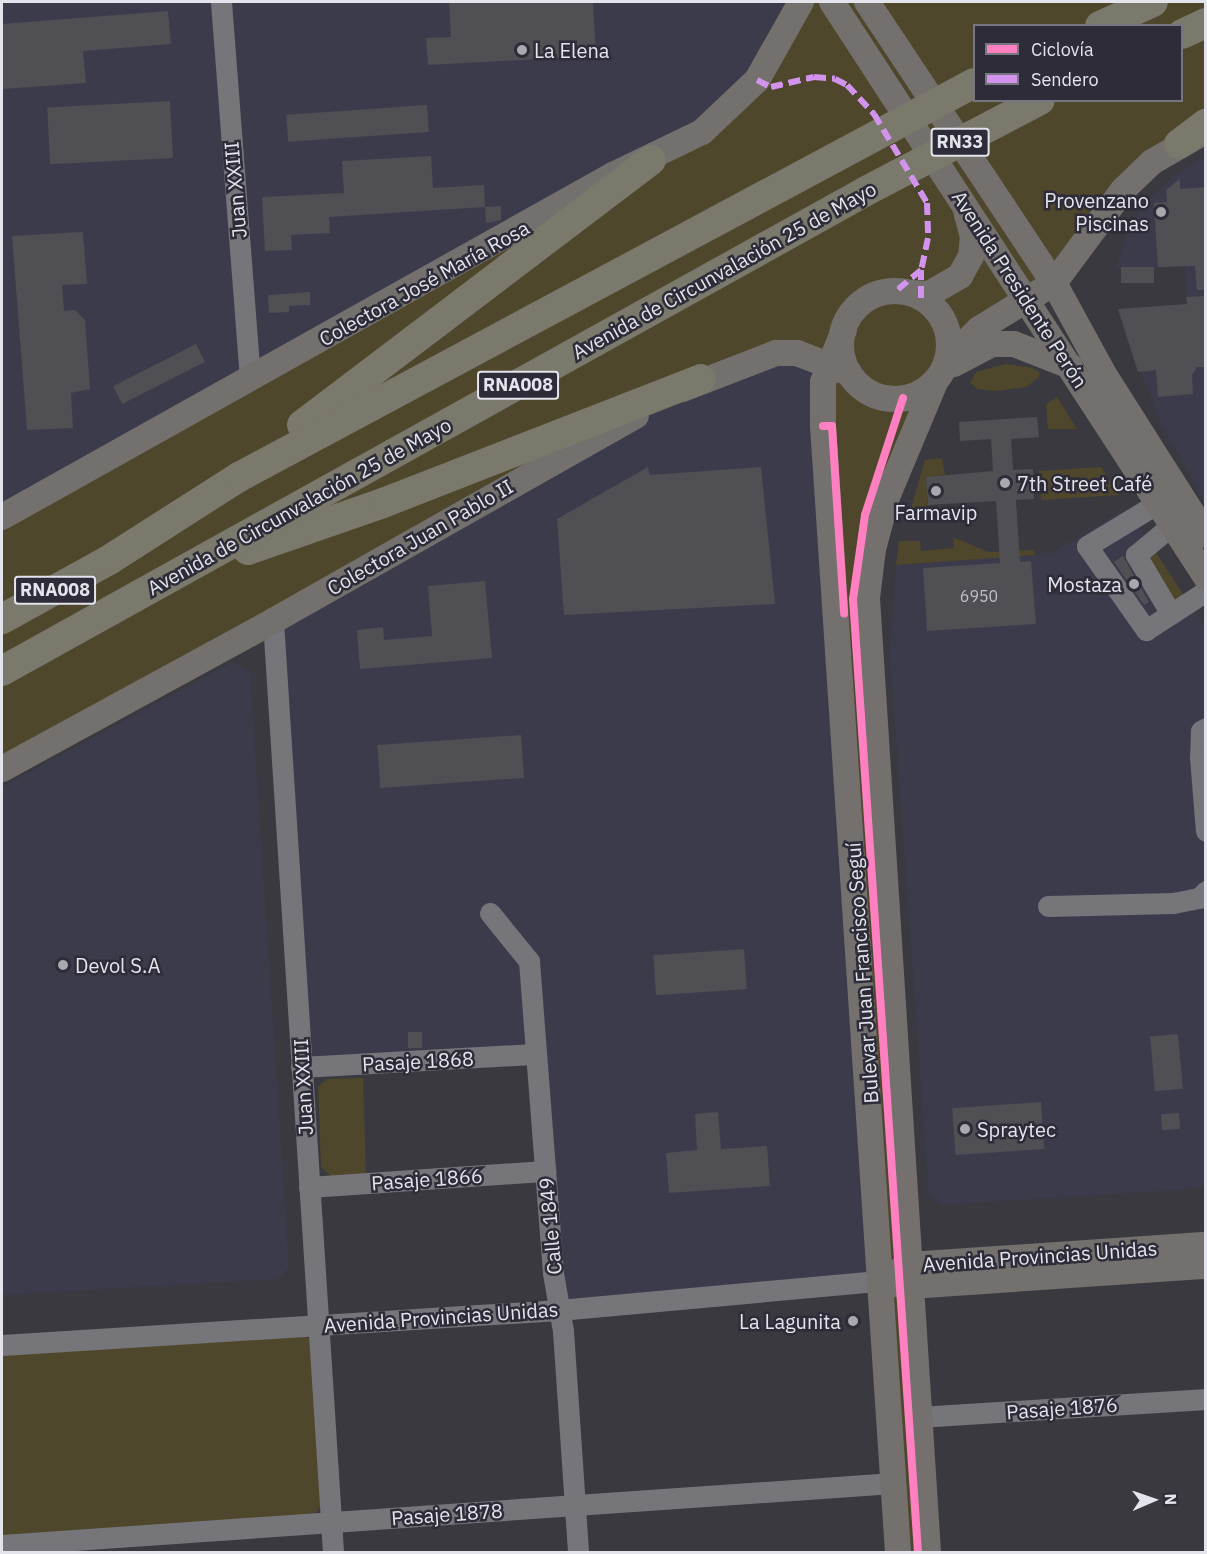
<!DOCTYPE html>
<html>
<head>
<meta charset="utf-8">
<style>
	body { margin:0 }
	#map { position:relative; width:1207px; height:1554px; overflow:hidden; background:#39393f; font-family:"IBM Plex Sans",sans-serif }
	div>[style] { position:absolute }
	.built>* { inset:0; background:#3c3b4c }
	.green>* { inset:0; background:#4f472b; transform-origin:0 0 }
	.building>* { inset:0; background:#4f4f54; transform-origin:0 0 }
	.minor>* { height:21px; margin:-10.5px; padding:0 10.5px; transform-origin:10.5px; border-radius:10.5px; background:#75757a }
	.major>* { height:26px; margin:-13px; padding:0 13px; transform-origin:13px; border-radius:13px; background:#73706e }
	.major>.ring { margin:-13px; padding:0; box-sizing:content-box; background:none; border:26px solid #73706e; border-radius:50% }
	.highway>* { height:30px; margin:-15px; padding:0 15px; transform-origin:15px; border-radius:15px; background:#7b786c }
	.quiet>* { height:6px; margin-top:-3px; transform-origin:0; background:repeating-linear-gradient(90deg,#d193ec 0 12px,transparent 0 18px) }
	.cycleway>* { height:8px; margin:-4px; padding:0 4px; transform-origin:4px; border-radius:4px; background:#ff80c0 }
	.dots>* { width:16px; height:16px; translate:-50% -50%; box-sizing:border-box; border:3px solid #2d2c38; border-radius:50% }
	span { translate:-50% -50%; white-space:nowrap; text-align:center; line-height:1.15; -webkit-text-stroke:5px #2d2c38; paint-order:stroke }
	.number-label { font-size:16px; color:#bfbfc6 }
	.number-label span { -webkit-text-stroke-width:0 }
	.shield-label span { padding:2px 4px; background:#2d2c38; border:2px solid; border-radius:4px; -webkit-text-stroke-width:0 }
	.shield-label { font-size:18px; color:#e4e4ec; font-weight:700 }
	.poi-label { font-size:20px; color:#e4e4ec }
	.left { translate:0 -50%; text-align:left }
	.right { translate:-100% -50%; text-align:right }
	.street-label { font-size:20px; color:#e4e4ec }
	.frame { position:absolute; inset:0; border:3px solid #e4e4ec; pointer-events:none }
	.legend { position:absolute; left:973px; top:24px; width:210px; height:78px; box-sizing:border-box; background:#2d2c38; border:2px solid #767680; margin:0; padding:8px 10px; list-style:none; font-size:18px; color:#e4e4ec }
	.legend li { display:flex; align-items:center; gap:12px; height:30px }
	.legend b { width:30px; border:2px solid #767680 }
	.north { position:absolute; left:1123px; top:1470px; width:60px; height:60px; -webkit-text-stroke:4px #2d2c38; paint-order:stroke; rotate:88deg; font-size:16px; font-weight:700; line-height:24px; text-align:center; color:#e4e4ec }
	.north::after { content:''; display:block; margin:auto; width:21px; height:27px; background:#e4e4ec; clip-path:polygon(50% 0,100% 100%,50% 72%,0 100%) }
</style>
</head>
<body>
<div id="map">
	<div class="built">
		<i style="clip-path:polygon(2px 2px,801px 2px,733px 107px,2px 517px)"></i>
		<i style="clip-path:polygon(1205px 157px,1205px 503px,1159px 419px,1118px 309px,1187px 304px,1185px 267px,1115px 269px,1130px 227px,1150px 198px,1179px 172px)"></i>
		<i style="clip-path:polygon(776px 353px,827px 363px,879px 1281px,559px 1310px,536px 1054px,301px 1067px,273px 621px,701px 379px)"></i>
		<i style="clip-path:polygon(1127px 508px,1205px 628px,1205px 1188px,942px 1205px,929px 1195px,890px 655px,896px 565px,1050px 554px)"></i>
		<i style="clip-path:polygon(233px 662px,250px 672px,289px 1267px,278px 1279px,2px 1295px,2px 787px)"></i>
	</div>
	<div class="green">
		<i style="clip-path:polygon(evenodd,801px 2px,1205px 2px,1205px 131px,1179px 144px,1078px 255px,947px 361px,873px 549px,928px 1552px,898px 1552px,823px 382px,797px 353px,701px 379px,2px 769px,2px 517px,702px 132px,801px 2px,974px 26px,1182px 26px,1182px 100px,974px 100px,974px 26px)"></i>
		<i style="clip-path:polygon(1005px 364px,1033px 368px,1040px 373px,1038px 378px,1026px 387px,997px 391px,978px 389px,970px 383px,976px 372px)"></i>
		<i style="clip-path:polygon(1057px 397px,1077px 429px,1048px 429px,1046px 404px)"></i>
		<i style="clip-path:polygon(942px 458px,945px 475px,926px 477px,928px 517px,904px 519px,909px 515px,925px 460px)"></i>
		<i style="clip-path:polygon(1101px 467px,1119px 495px,1041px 500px,1039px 471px)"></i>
		<i style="clip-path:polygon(953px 537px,988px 552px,1034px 550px,1035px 555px,896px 565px,899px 541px,920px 541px,921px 551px,954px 548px)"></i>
		<i style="left:1153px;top:548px;width:59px;height:14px;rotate:57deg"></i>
		<i style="clip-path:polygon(363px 1078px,366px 1176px,333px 1178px,321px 1167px,318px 1087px,327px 1079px)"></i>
		<i style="clip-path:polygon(302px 1333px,310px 1340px,322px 1504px,317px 1512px,308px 1516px,2px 1538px,2px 1354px)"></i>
	</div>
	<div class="building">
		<i style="clip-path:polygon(449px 2px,593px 2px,596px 56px,428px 65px,426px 38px,451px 37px)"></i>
		<i style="clip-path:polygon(168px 11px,171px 44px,83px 51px,86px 83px,2px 89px,2px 24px)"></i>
		<i style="left:170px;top:101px;width:57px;height:123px;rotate:87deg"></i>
		<i style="left:427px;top:105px;width:27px;height:141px;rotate:86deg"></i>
		<i style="clip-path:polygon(431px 156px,433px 188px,484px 185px,485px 207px,329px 217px,330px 233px,291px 235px,292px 250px,265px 251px,262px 197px,344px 193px,342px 161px)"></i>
		<i style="clip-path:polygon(1180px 179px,1180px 189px,1206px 187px,1206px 290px,1197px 290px,1195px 266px,1158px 267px,1154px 203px,1167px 202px,1166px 190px)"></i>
		<i style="clip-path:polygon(501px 206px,501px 220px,486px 223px,485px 207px)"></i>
		<i style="clip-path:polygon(83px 232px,87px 284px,62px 285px,64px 311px,75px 310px,85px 320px,90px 389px,71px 393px,73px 428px,27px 430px,12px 236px)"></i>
		<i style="left:1154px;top:267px;width:16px;height:33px;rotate:90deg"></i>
		<i style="clip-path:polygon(310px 292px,310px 305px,289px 306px,289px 312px,269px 313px,268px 295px)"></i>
		<i style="clip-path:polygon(1206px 296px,1206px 367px,1197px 367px,1192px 375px,1193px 394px,1158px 397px,1156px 370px,1138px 372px,1118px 309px,1187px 304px,1186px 297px)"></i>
		<i style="left:196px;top:344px;width:20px;height:93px;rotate:63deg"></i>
		<i style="clip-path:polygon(1037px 417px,1039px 437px,1011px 439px,1013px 470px,1033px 469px,1034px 499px,1016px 500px,1020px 562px,1031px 561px,1036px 624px,927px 631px,923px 568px,1000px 563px,996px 501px,928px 505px,926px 477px,993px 471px,991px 439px,960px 441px,959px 422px)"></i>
		<i style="clip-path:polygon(648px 467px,650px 475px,761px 467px,775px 604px,564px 615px,557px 519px)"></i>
		<i style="clip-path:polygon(1123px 556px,1149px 602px,1144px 605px,1114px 562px)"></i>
		<i style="clip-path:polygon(485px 581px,492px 658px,360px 669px,357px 630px,383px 627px,384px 640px,432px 636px,428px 586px)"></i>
		<i style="left:521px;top:735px;width:43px;height:144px;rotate:86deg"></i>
		<i style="left:744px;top:949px;width:40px;height:91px;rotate:86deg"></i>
		<i style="left:408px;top:1032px;width:14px;height:16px"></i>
		<i style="left:1178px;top:1034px;width:55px;height:28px;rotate:85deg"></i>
		<i style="left:1041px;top:1102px;width:47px;height:89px;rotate:86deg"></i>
		<i style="clip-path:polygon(718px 1112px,721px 1149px,767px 1146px,770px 1186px,669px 1193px,666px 1153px,697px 1150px,695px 1114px)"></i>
		<i style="left:1179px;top:1113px;width:16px;height:18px;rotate:86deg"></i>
	</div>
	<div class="minor">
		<i style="left:221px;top:2px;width:377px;rotate:85.6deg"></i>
		<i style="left:1158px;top:503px;width:83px;rotate:148.8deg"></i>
		<i style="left:1087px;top:546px;width:103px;rotate:54.9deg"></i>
		<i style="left:1146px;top:630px;width:72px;rotate:-33deg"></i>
		<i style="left:1171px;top:614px;width:69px;rotate:-120.7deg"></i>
		<i style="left:1136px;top:555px;width:47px;rotate:-39.8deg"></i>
		<i style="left:273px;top:621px;width:933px;rotate:86.31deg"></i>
		<i style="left:1206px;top:728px;width:6px;rotate:149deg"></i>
		<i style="left:1201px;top:731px;width:26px;rotate:92deg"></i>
		<i style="left:1200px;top:757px;width:74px;rotate:85.4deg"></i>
		<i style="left:1048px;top:906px;width:125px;rotate:-1.4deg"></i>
		<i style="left:1173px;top:903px;width:26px;rotate:-11deg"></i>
		<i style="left:1199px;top:898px;width:10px;rotate:-45deg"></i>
		<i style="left:490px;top:913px;width:62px;rotate:50.9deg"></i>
		<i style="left:529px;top:961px;width:313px;rotate:85.6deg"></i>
		<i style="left:553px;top:1273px;width:59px;rotate:80.2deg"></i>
		<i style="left:563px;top:1331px;width:222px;rotate:86.1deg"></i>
		<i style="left:301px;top:1067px;width:235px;rotate:-3.2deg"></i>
		<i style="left:309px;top:1187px;width:237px;rotate:-3.9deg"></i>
		<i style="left:2px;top:1345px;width:558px;rotate:-3.6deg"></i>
		<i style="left:559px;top:1310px;width:321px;rotate:-5.2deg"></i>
		<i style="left:919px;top:1417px;width:288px;rotate:-3.6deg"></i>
		<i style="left:2px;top:1545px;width:893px;rotate:-3.98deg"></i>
	</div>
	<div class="major">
		<i style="left:832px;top:2px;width:686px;rotate:56.96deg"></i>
		<i style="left:867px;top:2px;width:338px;rotate:56.4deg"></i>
		<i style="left:1054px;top:283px;width:106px;rotate:61.3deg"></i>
		<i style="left:1105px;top:376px;width:188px;rotate:57.6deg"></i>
		<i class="ring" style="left:841px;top:291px;width:82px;height:82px"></i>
		<i style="left:910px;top:293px;width:19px;rotate:3deg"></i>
		<i style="left:929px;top:294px;width:36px;rotate:-30deg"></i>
		<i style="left:960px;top:276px;width:23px;rotate:-61deg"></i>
		<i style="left:971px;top:256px;width:19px;rotate:-84deg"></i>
		<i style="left:973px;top:237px;width:24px;rotate:-105deg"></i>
		<i style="left:844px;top:330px;width:56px;rotate:112deg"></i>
		<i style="left:823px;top:382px;width:44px;rotate:90deg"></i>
		<i style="left:823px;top:426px;width:1128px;rotate:86.19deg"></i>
		<i style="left:947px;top:361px;width:45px;rotate:-45deg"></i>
		<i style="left:979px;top:329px;width:88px;rotate:-31.5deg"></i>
		<i style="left:1054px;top:283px;width:116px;rotate:-53.4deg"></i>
		<i style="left:1123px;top:190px;width:40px;rotate:-44deg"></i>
		<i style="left:1152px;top:162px;width:52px;rotate:-30deg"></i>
		<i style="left:954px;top:364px;width:43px;rotate:-27.8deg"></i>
		<i style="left:992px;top:344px;width:22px"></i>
		<i style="left:1014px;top:344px;width:60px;rotate:21.4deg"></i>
		<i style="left:683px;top:389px;width:100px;rotate:-21.2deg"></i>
		<i style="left:776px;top:353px;width:21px"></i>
		<i style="left:797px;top:353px;width:56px;rotate:21deg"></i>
		<i style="left:2px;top:517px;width:700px;rotate:-29.24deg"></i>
		<i style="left:613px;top:175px;width:99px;rotate:-25.8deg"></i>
		<i style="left:702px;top:132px;width:76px;rotate:-43.4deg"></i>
		<i style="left:757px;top:80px;width:90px;rotate:-60.6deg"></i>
		<i style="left:2px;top:769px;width:309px;rotate:-28.6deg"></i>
		<i style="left:273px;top:621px;width:417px;rotate:-29.5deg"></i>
		<i style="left:895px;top:1273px;width:16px;rotate:-30deg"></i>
		<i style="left:909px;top:1265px;width:298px;rotate:-3.9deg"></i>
		<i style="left:895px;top:1284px;width:15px;rotate:8deg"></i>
		<i style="left:910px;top:1286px;width:297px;rotate:-3.9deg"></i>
		<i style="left:928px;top:1552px;width:956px;rotate:-93.66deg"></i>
		<i style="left:867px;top:598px;width:49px;rotate:-83deg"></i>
		<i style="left:873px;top:549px;width:54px;rotate:-74.9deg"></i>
		<i style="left:887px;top:497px;width:125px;rotate:-67.3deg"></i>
	</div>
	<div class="highway">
		<i style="left:1100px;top:26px;width:58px;rotate:-24.4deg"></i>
		<i style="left:1182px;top:34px;width:26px;rotate:-25deg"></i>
		<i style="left:1179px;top:144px;width:34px;rotate:-37deg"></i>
		<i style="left:302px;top:425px;width:438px;rotate:-37.2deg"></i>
		<i style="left:248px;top:550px;width:143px;rotate:-19.2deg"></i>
		<i style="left:383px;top:503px;width:341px;rotate:-21.3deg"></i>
		<i style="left:2px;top:619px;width:122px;rotate:-28.9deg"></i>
		<i style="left:109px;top:560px;width:154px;rotate:-32.6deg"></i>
		<i style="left:239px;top:477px;width:834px;rotate:-28.19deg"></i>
		<i style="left:2px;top:671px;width:988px;rotate:-29.05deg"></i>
		<i style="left:866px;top:191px;width:196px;rotate:-27.6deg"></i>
	</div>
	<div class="quiet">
		<i style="left:757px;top:80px;width:16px;rotate:27deg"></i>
		<i style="left:771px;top:87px;width:44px;rotate:-13.1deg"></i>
		<i style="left:814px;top:77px;width:21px;rotate:5deg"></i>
		<i style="left:835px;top:79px;width:13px;rotate:27deg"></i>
		<i style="left:847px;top:85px;width:40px;rotate:47deg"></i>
		<i style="left:874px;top:114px;width:104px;rotate:59.2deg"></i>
		<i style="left:927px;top:203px;width:35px;rotate:88deg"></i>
		<i style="left:928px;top:238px;width:33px;rotate:102deg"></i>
		<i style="left:921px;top:270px;width:33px;rotate:140deg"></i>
		<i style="left:921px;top:298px;width:28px;rotate:-90deg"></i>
	</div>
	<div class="cycleway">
		<i style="left:903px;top:398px;width:123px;rotate:108deg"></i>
		<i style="left:865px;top:515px;width:85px;rotate:98.1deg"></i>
		<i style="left:853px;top:599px;width:955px;rotate:86.1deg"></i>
		<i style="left:823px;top:426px;width:9px"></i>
		<i style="left:832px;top:426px;width:188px;rotate:86.3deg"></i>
	</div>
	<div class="dots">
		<i style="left:522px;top:50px;background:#a8a8af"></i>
		<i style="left:1161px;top:212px;background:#a8a8af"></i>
		<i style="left:1005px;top:483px;background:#a8a8af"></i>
		<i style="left:936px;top:491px;background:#a8a8af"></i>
		<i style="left:1134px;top:584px;background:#a8a8af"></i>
		<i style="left:63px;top:965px;background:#a8a8af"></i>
		<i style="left:965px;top:1129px;background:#a8a8af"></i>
		<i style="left:853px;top:1321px;background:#a8a8af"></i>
	</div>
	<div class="number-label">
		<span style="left:979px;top:596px">6950</span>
	</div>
	<div class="shield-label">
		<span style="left:960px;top:142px">RN33</span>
		<span style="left:518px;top:385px">RNA008</span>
		<span style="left:55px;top:590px">RNA008</span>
	</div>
	<div class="poi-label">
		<span class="left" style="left:534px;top:50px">La Elena</span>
		<span class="right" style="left:1149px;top:212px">Provenzano<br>Piscinas</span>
		<span class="left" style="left:1017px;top:483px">7th Street Café</span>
		<span style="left:936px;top:512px">Farmavip</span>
		<span class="right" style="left:1122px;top:584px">Mostaza</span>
		<span class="left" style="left:75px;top:965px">Devol S.A</span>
		<span class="left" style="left:977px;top:1129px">Spraytec</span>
		<span class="right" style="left:841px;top:1321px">La Lagunita</span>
	</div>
	<div class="street-label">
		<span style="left:235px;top:190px;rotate:-95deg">Juan XXIII</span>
		<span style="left:724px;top:270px;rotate:-29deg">Avenida de Circunvalación 25 de Mayo</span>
		<span style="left:424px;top:283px;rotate:-29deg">Colectora José María Rosa</span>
		<span style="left:1020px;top:289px;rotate:57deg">Avenida Presidente Perón</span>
		<span style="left:299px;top:506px;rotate:-29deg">Avenida de Circunvalación 25 de Mayo</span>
		<span style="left:420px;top:537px;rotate:-30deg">Colectora Juan Pablo II</span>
		<span style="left:862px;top:973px;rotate:-94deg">Bulevar Juan Francisco Seguí</span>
		<span style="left:418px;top:1061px;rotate:-3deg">Pasaje 1868</span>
		<span style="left:303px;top:1087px;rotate:-93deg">Juan XXIII</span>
		<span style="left:427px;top:1179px;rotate:-4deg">Pasaje 1866</span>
		<span style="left:550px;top:1226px;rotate:-95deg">Calle 1849</span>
		<span style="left:1040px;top:1256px;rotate:-4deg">Avenida Provincias Unidas</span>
		<span style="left:441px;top:1317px;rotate:-4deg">Avenida Provincias Unidas</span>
		<span style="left:1062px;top:1408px;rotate:-4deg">Pasaje 1876</span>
		<span style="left:447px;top:1514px;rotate:-4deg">Pasaje 1878</span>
	</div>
	<div class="frame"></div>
	<ul class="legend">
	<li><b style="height:8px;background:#ff80c0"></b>Ciclovía</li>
	<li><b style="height:8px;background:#d193ec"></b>Sendero</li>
	</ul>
	<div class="north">N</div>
</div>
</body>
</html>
